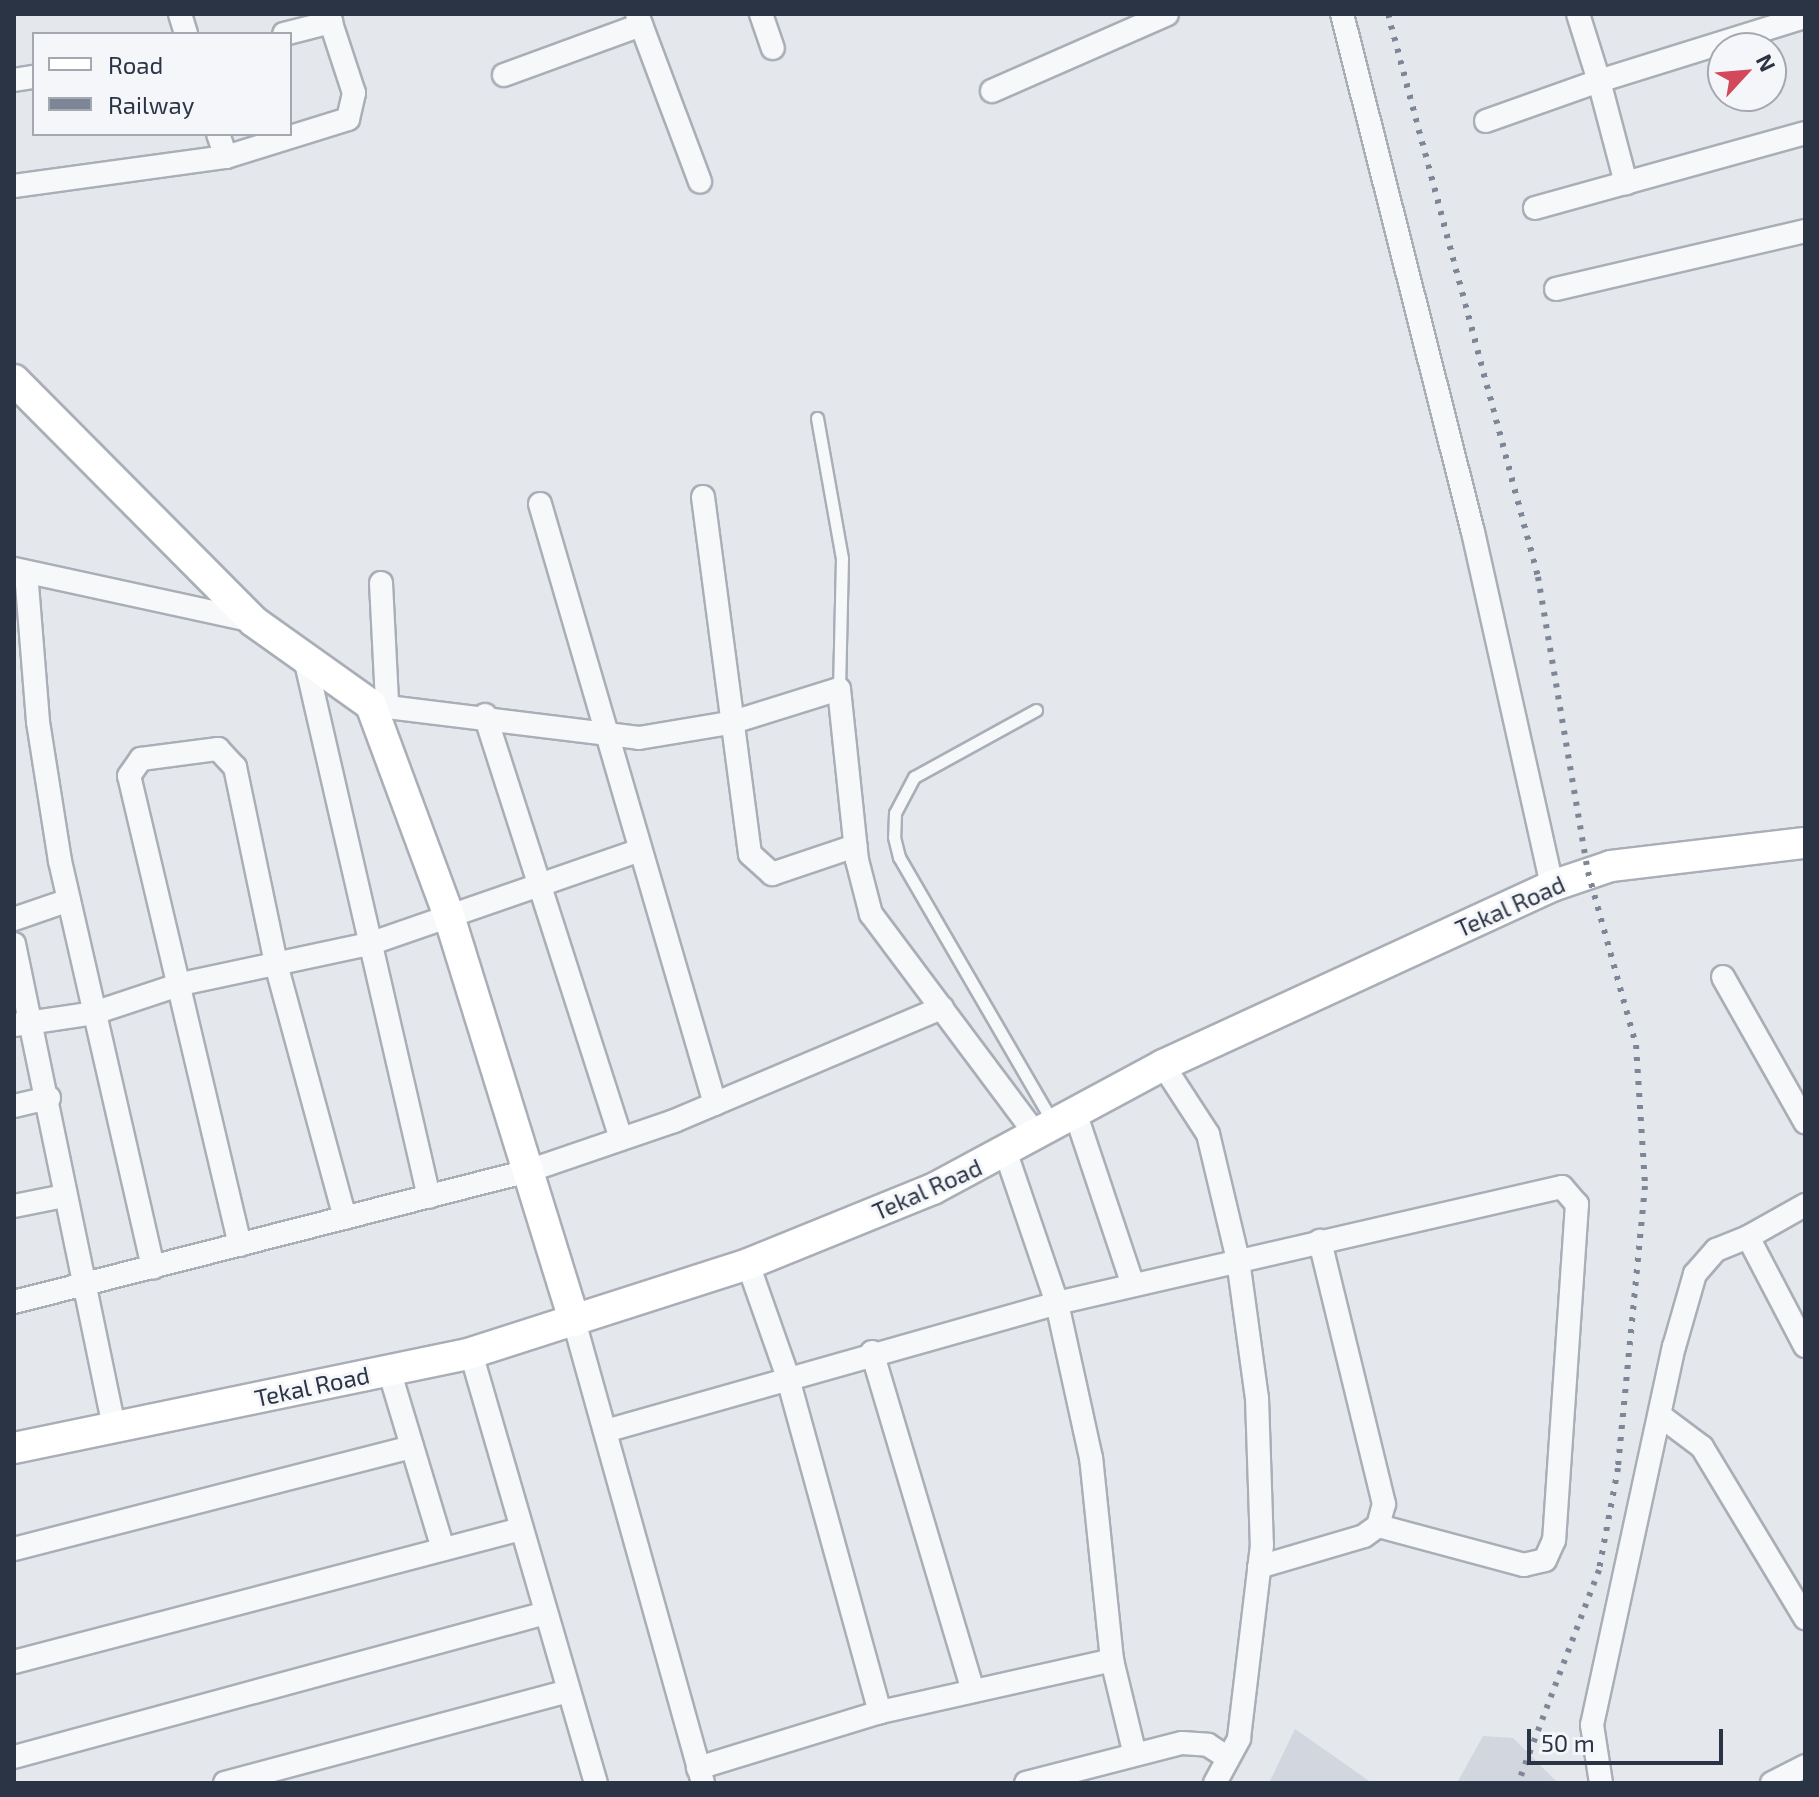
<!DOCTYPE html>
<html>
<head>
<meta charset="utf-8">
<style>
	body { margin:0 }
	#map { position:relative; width:1819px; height:1797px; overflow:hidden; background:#e4e7ec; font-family:"Exo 2",sans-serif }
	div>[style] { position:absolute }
	.built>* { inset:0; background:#d2d6de }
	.roads { filter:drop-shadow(2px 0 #a9aeb7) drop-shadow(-2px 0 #a9aeb7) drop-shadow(0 2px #a9aeb7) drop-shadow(0 -2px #a9aeb7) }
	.lane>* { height:11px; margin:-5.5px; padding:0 5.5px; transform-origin:5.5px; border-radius:5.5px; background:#f7f8fa }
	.street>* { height:22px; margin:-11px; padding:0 11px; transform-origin:11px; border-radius:11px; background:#f7f8fa }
	.secondary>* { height:30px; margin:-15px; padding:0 15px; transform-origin:15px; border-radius:15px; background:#fff }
	.rail>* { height:6px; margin-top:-3px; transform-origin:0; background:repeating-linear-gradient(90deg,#7d8696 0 4px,transparent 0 12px) }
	span { translate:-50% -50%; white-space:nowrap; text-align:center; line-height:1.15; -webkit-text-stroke:6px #f4f6f9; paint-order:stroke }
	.street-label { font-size:24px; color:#2b3445 }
	.frame { position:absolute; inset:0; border:16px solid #2b3445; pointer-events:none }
	.legend { position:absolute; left:32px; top:32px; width:260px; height:104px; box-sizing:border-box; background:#f4f6f9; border:2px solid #a4a8b1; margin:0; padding:10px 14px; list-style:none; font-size:24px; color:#2b3445 }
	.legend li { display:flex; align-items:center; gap:16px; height:40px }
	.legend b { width:40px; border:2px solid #a4a8b1 }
	.north { position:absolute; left:1707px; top:32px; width:80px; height:80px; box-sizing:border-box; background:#f4f6f9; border:2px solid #a4a8b1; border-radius:50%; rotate:64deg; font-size:22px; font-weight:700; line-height:32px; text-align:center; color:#2b3445 }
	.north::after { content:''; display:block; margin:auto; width:28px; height:36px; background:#d1495b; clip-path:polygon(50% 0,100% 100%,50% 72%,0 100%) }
	.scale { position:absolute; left:1527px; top:1729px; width:196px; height:36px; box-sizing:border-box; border:4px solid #2b3445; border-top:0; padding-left:10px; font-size:24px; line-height:28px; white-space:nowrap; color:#2b3445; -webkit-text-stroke:6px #f4f6f9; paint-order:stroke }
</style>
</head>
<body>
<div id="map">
	<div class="built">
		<i style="clip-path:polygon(1295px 1729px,1372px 1783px,1269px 1783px)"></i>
		<i style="clip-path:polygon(1483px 1736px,1513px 1738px,1558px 1783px,1457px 1783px)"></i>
	</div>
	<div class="roads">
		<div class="lane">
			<i style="left:817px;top:418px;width:142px;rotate:79.9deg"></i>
			<i style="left:842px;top:558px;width:131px;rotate:91.3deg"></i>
			<i style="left:1036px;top:710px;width:139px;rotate:151.2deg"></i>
			<i style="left:914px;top:777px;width:41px;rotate:117.8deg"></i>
			<i style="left:895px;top:813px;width:24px;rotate:92deg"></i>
			<i style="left:894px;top:837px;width:21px;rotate:76deg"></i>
			<i style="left:899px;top:857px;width:307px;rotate:59.9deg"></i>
		</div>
		<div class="street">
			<i style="left:180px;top:14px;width:21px;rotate:73deg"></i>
			<i style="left:637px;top:14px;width:179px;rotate:69.4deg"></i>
			<i style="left:761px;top:14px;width:36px;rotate:71deg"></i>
			<i style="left:1342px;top:14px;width:534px;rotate:75.81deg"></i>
			<i style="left:1473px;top:532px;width:363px;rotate:77.4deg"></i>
			<i style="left:1578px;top:14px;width:70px;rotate:72.6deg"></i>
			<i style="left:1599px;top:81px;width:216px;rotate:-17.3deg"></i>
			<i style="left:284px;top:34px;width:49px;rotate:-14.3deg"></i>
			<i style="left:504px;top:75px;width:146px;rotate:-20.1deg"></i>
			<i style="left:14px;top:80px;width:20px;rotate:-9deg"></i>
			<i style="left:992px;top:91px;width:191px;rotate:-23.7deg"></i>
			<i style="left:1486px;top:121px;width:120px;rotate:-19.5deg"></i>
			<i style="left:1599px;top:81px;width:106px;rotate:75.2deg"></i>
			<i style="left:226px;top:157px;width:128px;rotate:-17.3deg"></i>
			<i style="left:348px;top:119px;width:27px;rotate:-77deg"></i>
			<i style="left:354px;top:93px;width:83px;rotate:-108.2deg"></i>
			<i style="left:14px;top:186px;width:214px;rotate:-7.8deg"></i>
			<i style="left:226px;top:157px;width:24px;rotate:-109deg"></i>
			<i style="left:1535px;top:208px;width:280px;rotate:-15.5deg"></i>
			<i style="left:1556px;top:289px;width:256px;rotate:-13.1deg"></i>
			<i style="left:703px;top:497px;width:360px;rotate:82.5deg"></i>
			<i style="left:750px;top:854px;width:30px;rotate:42deg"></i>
			<i style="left:772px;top:874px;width:88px;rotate:-18.6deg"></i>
			<i style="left:540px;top:504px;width:625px;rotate:73.74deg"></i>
			<i style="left:15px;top:569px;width:244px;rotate:12.3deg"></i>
			<i style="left:26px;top:572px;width:150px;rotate:85.4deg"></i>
			<i style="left:38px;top:722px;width:141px;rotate:81deg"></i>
			<i style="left:60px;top:861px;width:417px;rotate:77.1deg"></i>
			<i style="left:381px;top:583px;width:119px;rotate:87.1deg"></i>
			<i style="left:304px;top:654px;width:557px;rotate:77.04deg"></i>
			<i style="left:371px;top:705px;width:270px;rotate:7deg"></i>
			<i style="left:639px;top:738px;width:92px;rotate:-9.4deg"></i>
			<i style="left:730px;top:723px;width:114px;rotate:-17.3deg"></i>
			<i style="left:839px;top:689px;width:172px;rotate:84deg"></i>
			<i style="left:857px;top:860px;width:56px;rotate:75.5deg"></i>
			<i style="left:871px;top:914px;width:274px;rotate:53.2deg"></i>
			<i style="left:485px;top:715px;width:445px;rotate:72.2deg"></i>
			<i style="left:14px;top:919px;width:58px;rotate:-19.1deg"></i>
			<i style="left:14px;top:944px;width:494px;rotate:78.3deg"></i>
			<i style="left:1723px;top:977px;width:167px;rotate:60.5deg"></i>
			<i style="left:14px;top:1025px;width:81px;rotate:-8.5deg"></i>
			<i style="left:94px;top:1013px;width:92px;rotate:-18.4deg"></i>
			<i style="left:181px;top:984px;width:192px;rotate:-12deg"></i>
			<i style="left:369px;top:944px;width:285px;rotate:-19.1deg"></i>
			<i style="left:1163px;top:1065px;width:82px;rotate:56.9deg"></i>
			<i style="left:1208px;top:1134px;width:130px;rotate:76.6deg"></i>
			<i style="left:1238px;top:1260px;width:139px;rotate:82.2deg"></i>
			<i style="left:1257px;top:1398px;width:147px;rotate:88.1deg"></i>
			<i style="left:1262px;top:1545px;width:195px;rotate:96.8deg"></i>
			<i style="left:1239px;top:1739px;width:50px;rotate:118.6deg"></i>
			<i style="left:14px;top:1106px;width:36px;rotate:-13deg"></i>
			<i style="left:1075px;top:1112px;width:182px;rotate:71.5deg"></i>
			<i style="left:1805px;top:1205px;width:65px;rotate:150.7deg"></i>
			<i style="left:1748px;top:1237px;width:123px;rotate:62.4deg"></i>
			<i style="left:14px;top:1206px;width:51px;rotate:-11.3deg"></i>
			<i style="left:240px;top:1245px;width:482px;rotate:-103.3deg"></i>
			<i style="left:129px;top:776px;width:21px;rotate:-55deg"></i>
			<i style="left:141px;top:759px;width:78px;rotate:-7.4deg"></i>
			<i style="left:218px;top:749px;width:25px;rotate:47deg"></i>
			<i style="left:235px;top:767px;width:201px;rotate:78.2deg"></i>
			<i style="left:276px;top:964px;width:263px;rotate:74.8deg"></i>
			<i style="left:748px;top:1264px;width:118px;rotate:70.6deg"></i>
			<i style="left:787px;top:1375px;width:350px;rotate:74.6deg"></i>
			<i style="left:14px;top:1302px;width:530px;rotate:-14.3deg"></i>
			<i style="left:528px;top:1171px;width:154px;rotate:-18.9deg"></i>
			<i style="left:674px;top:1121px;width:291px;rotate:-22.9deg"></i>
			<i style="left:574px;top:1321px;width:480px;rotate:74.4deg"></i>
			<i style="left:872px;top:1352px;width:353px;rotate:73.4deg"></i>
			<i style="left:471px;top:1353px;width:448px;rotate:73.8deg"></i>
			<i style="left:389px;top:1370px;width:187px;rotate:73.2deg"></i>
			<i style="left:1662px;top:1417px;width:50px;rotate:36.9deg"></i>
			<i style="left:1702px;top:1447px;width:200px;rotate:58.9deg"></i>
			<i style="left:609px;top:1430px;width:466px;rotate:-15.8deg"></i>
			<i style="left:1057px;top:1303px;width:518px;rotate:-12.94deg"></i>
			<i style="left:1562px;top:1187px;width:23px;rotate:49deg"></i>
			<i style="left:1577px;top:1204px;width:337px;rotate:93.9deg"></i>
			<i style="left:1554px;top:1540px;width:22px;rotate:114deg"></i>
			<i style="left:1545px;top:1560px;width:22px;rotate:167deg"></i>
			<i style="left:1524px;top:1565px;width:151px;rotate:-165deg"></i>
			<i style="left:14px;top:1549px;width:411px;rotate:-14.4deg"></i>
			<i style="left:1259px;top:1567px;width:109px;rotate:-16.4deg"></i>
			<i style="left:1364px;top:1536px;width:17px;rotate:-36deg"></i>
			<i style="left:1378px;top:1526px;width:23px;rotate:-75deg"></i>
			<i style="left:1384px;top:1504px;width:271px;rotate:-103.7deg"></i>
			<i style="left:1112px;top:1660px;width:94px;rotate:76.4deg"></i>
			<i style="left:14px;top:1662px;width:524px;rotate:-14.7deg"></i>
			<i style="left:14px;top:1757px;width:551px;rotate:-15.15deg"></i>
			<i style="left:698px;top:1768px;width:190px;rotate:-17.1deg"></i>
			<i style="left:880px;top:1712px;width:238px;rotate:-12.6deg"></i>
			<i style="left:1112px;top:1660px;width:203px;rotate:-95.9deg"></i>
			<i style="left:1091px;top:1458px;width:159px;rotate:-102.4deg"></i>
			<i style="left:1057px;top:1303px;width:158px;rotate:-108.8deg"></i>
			<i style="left:225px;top:1783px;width:356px;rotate:-15deg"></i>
			<i style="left:1026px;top:1783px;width:161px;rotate:-14.4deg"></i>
			<i style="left:1182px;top:1743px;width:26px;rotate:4deg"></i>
			<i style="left:1208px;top:1745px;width:24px;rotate:33deg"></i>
			<i style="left:1601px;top:1783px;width:59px;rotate:-98.8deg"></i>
			<i style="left:1592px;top:1725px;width:387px;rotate:-77.8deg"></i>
			<i style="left:1674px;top:1347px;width:76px;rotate:-74deg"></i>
			<i style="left:1695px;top:1274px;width:32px;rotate:-49deg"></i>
			<i style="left:1716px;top:1250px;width:35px;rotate:-22deg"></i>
			<i style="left:1772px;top:1783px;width:37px;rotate:-27deg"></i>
		</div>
		<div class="secondary">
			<i style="left:14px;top:380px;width:339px;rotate:45.2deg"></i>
			<i style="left:253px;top:621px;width:145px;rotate:35.4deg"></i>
			<i style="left:371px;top:705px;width:225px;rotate:69.7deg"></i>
			<i style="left:449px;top:916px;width:424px;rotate:72.8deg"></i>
			<i style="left:14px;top:1448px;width:467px;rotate:-11.7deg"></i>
			<i style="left:471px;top:1353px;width:291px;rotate:-17.8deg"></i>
			<i style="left:748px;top:1264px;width:200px;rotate:-22.1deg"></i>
			<i style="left:933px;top:1189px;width:261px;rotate:-28.3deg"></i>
			<i style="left:1163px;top:1065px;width:428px;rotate:-24.7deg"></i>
			<i style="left:1552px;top:886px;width:62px;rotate:-18.7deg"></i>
			<i style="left:1611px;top:866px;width:195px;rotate:-6.8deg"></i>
		</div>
	</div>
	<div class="rail">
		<i style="left:1388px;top:14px;width:583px;rotate:75.08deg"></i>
		<i style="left:1538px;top:577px;width:299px;rotate:80.4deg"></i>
		<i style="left:1588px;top:872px;width:180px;rotate:74.5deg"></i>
		<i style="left:1636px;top:1045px;width:141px;rotate:86.3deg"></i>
		<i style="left:1645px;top:1186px;width:283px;rotate:95.5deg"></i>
		<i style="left:1618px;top:1468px;width:104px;rotate:100.6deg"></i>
		<i style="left:1599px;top:1570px;width:228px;rotate:110.8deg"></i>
	</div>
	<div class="street-label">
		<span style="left:1510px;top:906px;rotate:-24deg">Tekal Road</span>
		<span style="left:927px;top:1189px;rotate:-24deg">Tekal Road</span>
		<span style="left:312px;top:1386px;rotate:-12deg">Tekal Road</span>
	</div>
	<div class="frame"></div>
	<ul class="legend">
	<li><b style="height:10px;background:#fff"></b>Road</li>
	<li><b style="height:10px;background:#7d8696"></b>Railway</li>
	</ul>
	<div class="north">N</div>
	<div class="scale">50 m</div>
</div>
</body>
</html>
